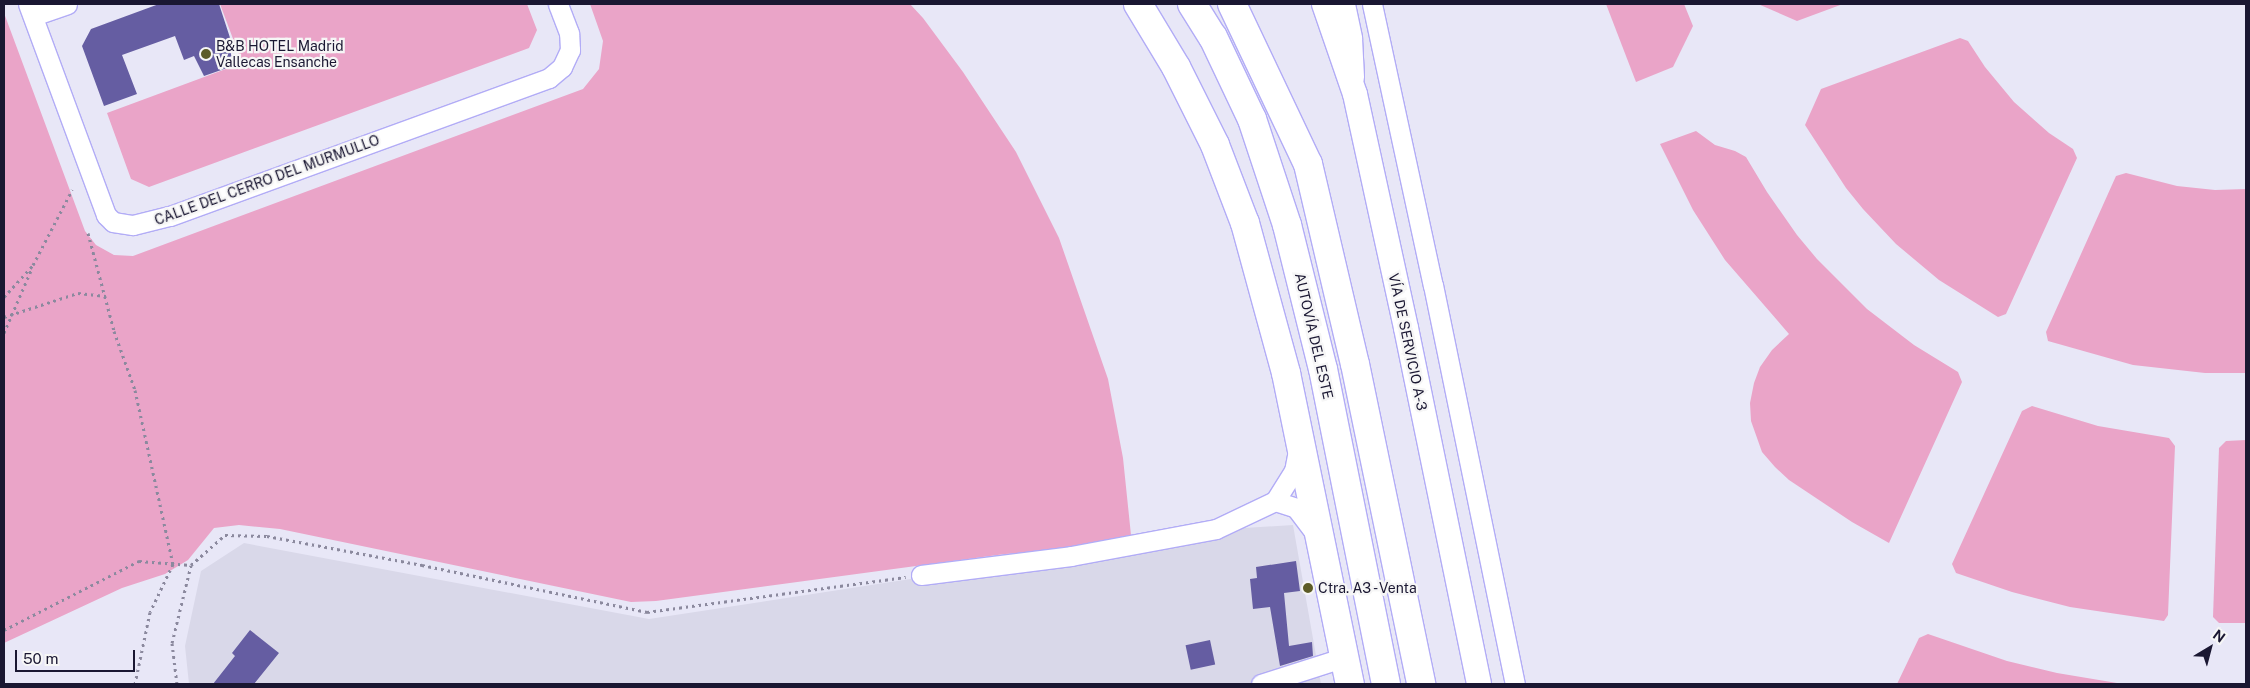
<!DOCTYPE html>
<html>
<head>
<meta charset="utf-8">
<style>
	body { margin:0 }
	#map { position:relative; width:2250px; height:688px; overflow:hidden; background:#e8e7f7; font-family:"Public Sans",sans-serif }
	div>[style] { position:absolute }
	.built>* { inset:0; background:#d9d8e9 }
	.green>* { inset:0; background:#eaa4c8 }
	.building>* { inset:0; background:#655da2; transform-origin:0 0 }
	.path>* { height:3px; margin-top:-1.5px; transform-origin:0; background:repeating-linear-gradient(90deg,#8b899e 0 2.5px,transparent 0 6.5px) }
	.roads { filter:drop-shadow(1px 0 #b2acf6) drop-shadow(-1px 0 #b2acf6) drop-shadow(0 1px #b2acf6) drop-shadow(0 -1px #b2acf6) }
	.minor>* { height:19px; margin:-9.5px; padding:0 9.5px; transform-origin:9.5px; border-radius:9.5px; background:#fff }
	.major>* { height:24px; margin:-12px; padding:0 12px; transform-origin:12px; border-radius:12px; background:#fff }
	.highway>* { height:28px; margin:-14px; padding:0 14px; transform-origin:14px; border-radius:14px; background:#fff }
	.dots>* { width:14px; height:14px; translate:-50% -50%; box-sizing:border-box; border:2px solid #f6f6f6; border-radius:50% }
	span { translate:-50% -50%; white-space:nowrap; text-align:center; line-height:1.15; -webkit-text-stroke:4.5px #f6f6f6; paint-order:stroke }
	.poi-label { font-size:14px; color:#1a1732 }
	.left { translate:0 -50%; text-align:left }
	.street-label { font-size:14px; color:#1a1732 }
	.frame { position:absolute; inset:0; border:5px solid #1a1732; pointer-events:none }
	.north { position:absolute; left:2185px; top:623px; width:50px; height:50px; -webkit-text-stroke:4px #f6f6f6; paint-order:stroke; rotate:37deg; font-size:14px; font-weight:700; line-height:20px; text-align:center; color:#1a1732 }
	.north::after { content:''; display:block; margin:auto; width:18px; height:22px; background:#1a1732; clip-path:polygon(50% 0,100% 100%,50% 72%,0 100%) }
	.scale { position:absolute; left:15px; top:650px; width:120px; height:22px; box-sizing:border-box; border:2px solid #1a1732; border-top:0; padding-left:6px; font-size:15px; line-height:18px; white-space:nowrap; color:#1a1732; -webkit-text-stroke:4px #f6f6f6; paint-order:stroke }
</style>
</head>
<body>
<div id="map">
	<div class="built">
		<i style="clip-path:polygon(1293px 525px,1321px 684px,189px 684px,185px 646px,201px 571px,244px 543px,649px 619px,1244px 528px)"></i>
	</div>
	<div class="green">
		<i style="clip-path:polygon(220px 4px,527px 4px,537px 30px,529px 48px,149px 187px,131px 179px,107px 113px,242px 63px)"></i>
		<i style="clip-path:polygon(590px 4px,910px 4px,923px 18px,963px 72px,1016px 152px,1059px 238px,1108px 379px,1123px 458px,1131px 535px,1044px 552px,1005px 554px,656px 601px,631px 602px,280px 529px,239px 525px,214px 528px,188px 560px,165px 574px,122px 588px,4px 643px,4px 13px,85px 231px,96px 245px,114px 255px,133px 256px,583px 89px,599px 69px,603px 41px)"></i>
		<i style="clip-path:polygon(1606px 4px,1684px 4px,1693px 26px,1673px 67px,1636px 82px)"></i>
		<i style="clip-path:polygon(1758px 4px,1843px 4px,1797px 21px)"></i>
		<i style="clip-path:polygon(1960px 38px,1968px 41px,1985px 67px,2014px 102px,2049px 133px,2073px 149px,2077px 158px,2006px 314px,1998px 317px,1939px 280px,1896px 244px,1863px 209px,1846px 188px,1805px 125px,1821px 89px)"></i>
		<i style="clip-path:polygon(1696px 131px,1715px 145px,1735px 151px,1746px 157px,1767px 192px,1797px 235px,1817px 259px,1867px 309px,1914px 345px,1958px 372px,1962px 382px,1889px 543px,1852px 522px,1789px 480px,1775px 467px,1762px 452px,1751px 421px,1750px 403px,1754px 383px,1760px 367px,1772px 350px,1789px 334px,1725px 260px,1693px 210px,1660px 144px)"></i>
		<i style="clip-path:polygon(2126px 173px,2177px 186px,2215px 190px,2246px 189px,2246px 373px,2205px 373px,2133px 365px,2048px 341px,2046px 332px,2116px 176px)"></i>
		<i style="clip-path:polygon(2032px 406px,2098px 426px,2169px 438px,2175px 446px,2168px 615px,2164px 621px,2070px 607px,2012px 592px,1956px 573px,1952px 564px,2022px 411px)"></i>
		<i style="clip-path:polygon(2246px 440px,2246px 623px,2219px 623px,2213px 617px,2219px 448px,2226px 441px)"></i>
		<i style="clip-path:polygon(1928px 634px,2007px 661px,2057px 673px,2123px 684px,1897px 684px,1919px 638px)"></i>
	</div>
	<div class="building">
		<i style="clip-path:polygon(159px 4px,219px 4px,234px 50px,230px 52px,232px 56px,224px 59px,227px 68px,204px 76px,194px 56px,184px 60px,175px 36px,122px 55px,137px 94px,104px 106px,82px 46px,91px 29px)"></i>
		<i style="clip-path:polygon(1296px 561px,1300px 591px,1284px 593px,1289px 646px,1312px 642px,1313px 656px,1280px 666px,1270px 607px,1253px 609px,1250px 579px,1257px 578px,1256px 567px)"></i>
		<i style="clip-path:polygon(250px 630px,279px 653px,254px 684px,213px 684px,235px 656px,232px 653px)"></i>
		<i style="left:1210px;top:640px;width:25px;height:25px;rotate:78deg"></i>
	</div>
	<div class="path">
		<i style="left:88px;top:233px;width:101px;rotate:75.1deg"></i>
		<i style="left:114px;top:331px;width:63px;rotate:70.4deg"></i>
		<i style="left:135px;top:390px;width:178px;rotate:77.7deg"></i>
		<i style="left:173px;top:564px;width:53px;rotate:115.6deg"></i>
		<i style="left:150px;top:612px;width:74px;rotate:101.8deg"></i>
		<i style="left:4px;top:297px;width:43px;rotate:-47.8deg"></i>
		<i style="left:33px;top:265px;width:85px;rotate:-62.5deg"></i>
		<i style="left:4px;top:317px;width:78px;rotate:-18deg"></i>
		<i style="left:78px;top:293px;width:28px;rotate:6deg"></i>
		<i style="left:4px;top:333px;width:71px;rotate:-66.7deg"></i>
		<i style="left:4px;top:630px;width:152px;rotate:-27.1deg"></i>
		<i style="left:139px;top:561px;width:52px;rotate:4.4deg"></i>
		<i style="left:177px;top:684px;width:41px;rotate:-97deg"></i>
		<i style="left:172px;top:643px;width:80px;rotate:-76.3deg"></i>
		<i style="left:191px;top:565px;width:45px;rotate:-41.4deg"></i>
		<i style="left:225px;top:535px;width:42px;rotate:1.4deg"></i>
		<i style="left:267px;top:536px;width:158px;rotate:10.6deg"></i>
		<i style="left:422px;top:565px;width:230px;rotate:11.8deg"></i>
		<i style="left:647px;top:612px;width:261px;rotate:-7.7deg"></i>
	</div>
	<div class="roads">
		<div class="minor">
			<i style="left:28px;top:4px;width:225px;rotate:69.7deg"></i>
			<i style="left:106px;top:215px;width:10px;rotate:45deg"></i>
			<i style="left:113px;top:222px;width:20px;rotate:9deg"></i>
			<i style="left:133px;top:225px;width:38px;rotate:-14deg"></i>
			<i style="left:170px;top:216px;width:403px;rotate:-20deg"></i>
			<i style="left:549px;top:78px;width:17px;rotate:-40deg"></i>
			<i style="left:562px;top:67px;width:19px;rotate:-65deg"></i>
			<i style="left:570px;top:50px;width:17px;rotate:-93deg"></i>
			<i style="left:569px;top:33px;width:31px;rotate:-111deg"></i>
			<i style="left:1345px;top:4px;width:35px;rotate:78deg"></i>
			<i style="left:1352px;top:38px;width:39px;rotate:87deg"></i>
			<i style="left:1372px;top:4px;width:288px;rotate:77.8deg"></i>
			<i style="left:1433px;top:285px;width:407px;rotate:78.4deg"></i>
			<i style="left:33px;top:16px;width:36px;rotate:-19deg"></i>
			<i style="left:1275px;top:501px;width:22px;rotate:18deg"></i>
			<i style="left:1296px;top:508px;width:34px;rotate:53deg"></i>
			<i style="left:921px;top:575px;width:151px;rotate:-7.2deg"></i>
			<i style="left:1071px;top:556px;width:147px;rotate:-10.5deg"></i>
			<i style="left:1216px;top:529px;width:65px;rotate:-25.4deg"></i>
			<i style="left:1275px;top:501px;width:36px;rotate:-58deg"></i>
			<i style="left:1294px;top:471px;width:21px;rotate:-79deg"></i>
			<i style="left:1261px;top:684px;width:88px;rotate:-17.8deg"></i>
		</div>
		<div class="major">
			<i style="left:1324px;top:4px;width:95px;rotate:71deg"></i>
			<i style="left:1355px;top:94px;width:239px;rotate:77.7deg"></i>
			<i style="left:1406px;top:328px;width:363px;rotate:78.4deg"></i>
		</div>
		<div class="highway">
			<i style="left:1138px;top:4px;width:74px;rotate:58.9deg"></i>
			<i style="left:1176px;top:67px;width:87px;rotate:63.4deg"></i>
			<i style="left:1215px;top:145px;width:84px;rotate:69deg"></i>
			<i style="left:1245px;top:223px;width:156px;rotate:74.7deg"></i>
			<i style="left:1286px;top:373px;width:318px;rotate:78.4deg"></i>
			<i style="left:1192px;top:4px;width:39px;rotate:58deg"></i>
			<i style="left:1213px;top:37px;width:91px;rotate:64.6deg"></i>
			<i style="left:1252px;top:119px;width:112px;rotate:71.7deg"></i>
			<i style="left:1287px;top:225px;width:148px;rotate:76deg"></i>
			<i style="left:1323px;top:369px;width:321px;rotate:78.7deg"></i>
			<i style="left:1232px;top:4px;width:177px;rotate:64.6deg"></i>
			<i style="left:1308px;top:164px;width:205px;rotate:76.8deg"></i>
			<i style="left:1355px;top:364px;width:327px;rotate:78.3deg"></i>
		</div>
	</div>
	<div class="dots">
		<i style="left:206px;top:54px;background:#5c5b27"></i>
		<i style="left:1308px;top:588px;background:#5c5b27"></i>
	</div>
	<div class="poi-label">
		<span class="left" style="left:216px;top:54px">B&amp;B HOTEL Madrid<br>Vallecas Ensanche</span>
		<span class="left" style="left:1318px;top:588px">Ctra. A3 - Venta</span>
	</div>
	<div class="street-label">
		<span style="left:267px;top:180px;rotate:-20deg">CALLE DEL CERRO DEL MURMULLO</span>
		<span style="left:1314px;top:336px;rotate:77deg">AUTOVÍA DEL ESTE</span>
		<span style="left:1408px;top:342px;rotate:78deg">VÍA DE SERVICIO A-3</span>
	</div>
	<div class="frame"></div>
	<div class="north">N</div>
	<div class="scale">50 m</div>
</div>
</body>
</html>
